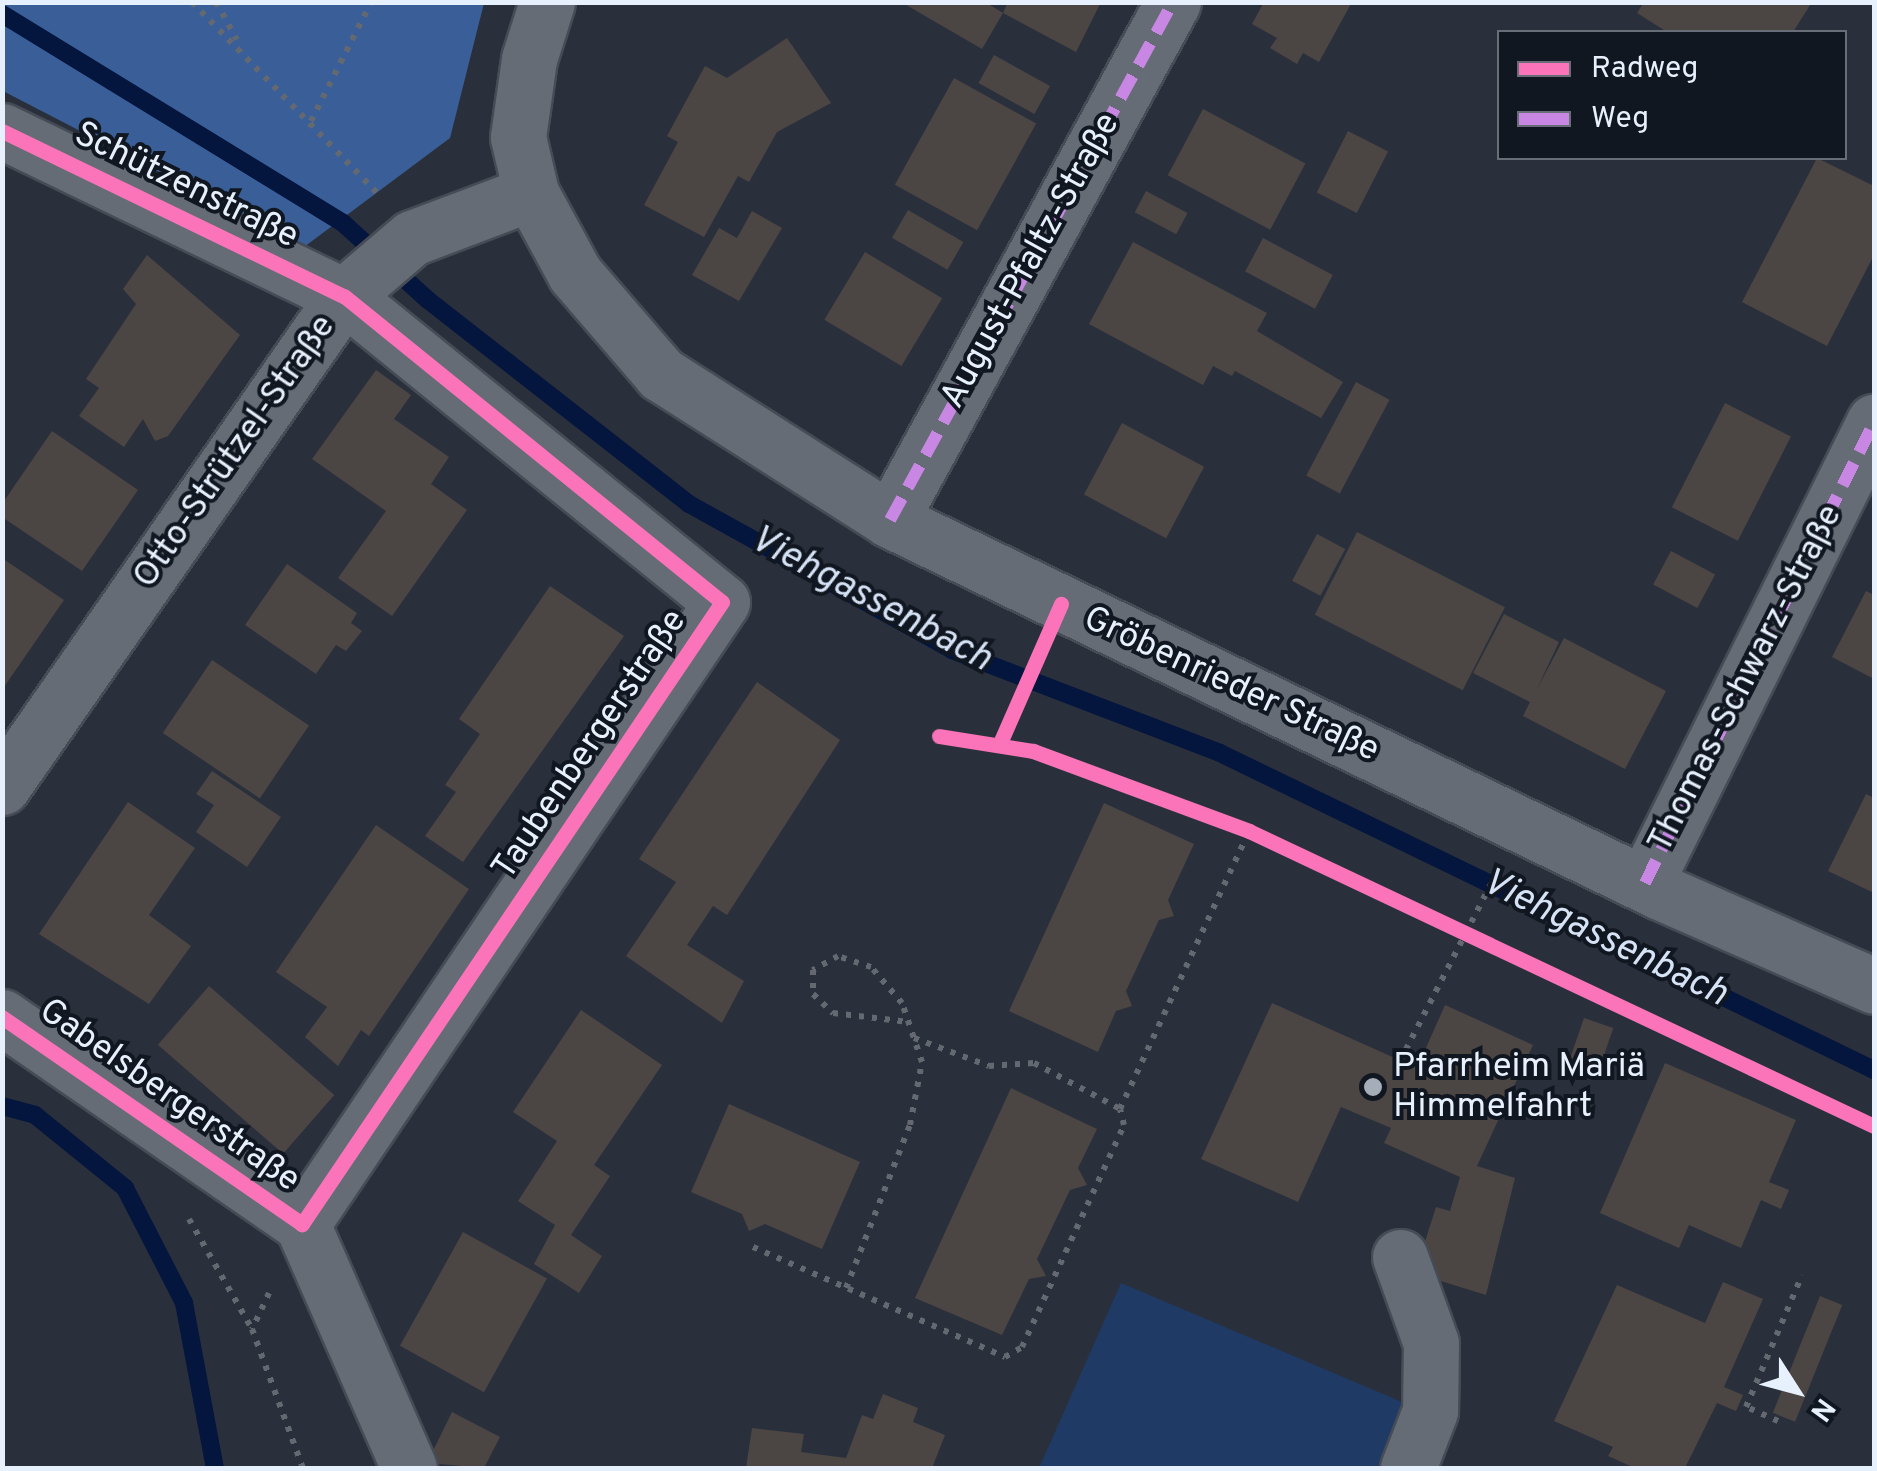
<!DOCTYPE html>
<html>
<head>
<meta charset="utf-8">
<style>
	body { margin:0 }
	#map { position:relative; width:1877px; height:1471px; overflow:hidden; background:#2a303b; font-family:Overpass,sans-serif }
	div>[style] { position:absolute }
	.green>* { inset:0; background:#1e3a65 }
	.forest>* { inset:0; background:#3a5f98 }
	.stream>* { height:18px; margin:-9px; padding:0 9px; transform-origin:9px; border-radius:9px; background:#04153e }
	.building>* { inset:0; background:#4b4543; transform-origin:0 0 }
	.path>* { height:6px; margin-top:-3px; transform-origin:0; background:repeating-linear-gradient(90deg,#646971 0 5px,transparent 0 13px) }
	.roads { filter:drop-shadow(2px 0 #464c56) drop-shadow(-2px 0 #464c56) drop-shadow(0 2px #464c56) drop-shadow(0 -2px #464c56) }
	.minor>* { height:55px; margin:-27.5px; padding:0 27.5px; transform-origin:27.5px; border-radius:27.5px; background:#666c75 }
	.quiet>* { height:12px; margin-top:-6px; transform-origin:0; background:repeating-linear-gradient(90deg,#c787e3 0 25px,transparent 0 37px) }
	.cycleway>* { height:15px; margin:-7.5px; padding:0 7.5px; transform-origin:7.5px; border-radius:7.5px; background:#fb73b8 }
	.dots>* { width:28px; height:28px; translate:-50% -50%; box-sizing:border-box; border:5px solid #111720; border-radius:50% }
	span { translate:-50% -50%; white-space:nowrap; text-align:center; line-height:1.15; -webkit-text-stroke:8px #111720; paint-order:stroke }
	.street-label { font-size:35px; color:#e7f0fd }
	.poi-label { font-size:35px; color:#e7f0fd }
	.left { translate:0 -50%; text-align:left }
	.water-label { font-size:38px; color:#d6e2f5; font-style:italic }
	.frame { position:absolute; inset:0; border:5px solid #e7f0fd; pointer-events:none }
	.legend { position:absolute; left:1497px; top:30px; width:350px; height:130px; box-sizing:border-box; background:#111720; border:2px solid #676e78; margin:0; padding:12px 18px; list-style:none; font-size:30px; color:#e7f0fd }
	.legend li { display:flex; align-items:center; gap:20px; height:50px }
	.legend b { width:50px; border:2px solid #676e78 }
	.north { position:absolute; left:1747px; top:1341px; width:100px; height:100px; -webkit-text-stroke:8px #111720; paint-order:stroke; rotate:126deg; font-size:28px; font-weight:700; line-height:40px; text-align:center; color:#e7f0fd }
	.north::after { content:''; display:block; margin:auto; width:35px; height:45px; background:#e7f0fd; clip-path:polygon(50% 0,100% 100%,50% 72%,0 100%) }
</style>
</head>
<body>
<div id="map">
	<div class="green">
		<i style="clip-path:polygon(1121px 1283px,1409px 1405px,1384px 1468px,1039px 1468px)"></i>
	</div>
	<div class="forest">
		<i style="clip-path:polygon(2px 3px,484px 3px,450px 138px,304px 247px,3px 91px)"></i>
	</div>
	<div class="stream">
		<i style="left:2px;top:14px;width:400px;rotate:31.5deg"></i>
		<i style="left:343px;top:223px;width:115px;rotate:42.2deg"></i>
		<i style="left:428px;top:300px;width:331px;rotate:38deg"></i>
		<i style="left:689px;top:504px;width:301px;rotate:29deg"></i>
		<i style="left:952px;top:650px;width:287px;rotate:21deg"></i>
		<i style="left:1220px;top:753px;width:727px;rotate:25.86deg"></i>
		<i style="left:2px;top:1106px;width:34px;rotate:15deg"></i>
		<i style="left:35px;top:1115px;width:116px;rotate:39deg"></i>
		<i style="left:125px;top:1188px;width:129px;rotate:62.8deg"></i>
		<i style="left:184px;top:1303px;width:168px;rotate:79.4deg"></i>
	</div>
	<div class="building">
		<i style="clip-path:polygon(901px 2px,985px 2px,1003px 13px,982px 49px)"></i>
		<i style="clip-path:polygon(1008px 2px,1101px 2px,1076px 52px,1003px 13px)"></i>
		<i style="clip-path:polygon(1264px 2px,1352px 2px,1319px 62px,1303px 53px,1297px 64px,1270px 48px,1277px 38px,1252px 24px)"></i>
		<i style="clip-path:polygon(1644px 2px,1812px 2px,1793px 32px,1667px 32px,1637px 13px)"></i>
		<i style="clip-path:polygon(787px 38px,831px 103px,777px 132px,749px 182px,738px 176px,704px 237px,644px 205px,678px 142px,667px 136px,705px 66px,727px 78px)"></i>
		<i style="left:994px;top:55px;width:64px;height:32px;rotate:29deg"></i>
		<i style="left:954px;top:78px;width:94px;height:122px;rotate:29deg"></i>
		<i style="left:1203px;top:109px;width:116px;height:75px;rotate:28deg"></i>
		<i style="left:1348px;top:131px;width:45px;height:69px;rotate:27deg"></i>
		<i style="clip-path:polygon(1817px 158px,1874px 186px,1874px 255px,1827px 346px,1742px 302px)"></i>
		<i style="left:1146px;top:191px;width:47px;height:24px;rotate:28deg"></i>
		<i style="left:908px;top:210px;width:64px;height:32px;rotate:30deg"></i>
		<i style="clip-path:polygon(752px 211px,782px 228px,739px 301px,692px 275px,719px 228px,737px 238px)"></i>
		<i style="left:1263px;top:238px;width:79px;height:38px;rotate:28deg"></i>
		<i style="clip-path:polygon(1133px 242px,1267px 313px,1257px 331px,1343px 382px,1321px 418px,1235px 371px,1232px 376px,1213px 366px,1203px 385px,1089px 324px)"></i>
		<i style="left:865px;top:252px;width:90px;height:79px;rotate:31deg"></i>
		<i style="clip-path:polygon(147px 255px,240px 335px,168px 436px,155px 441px,143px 419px,124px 447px,79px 416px,99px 388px,86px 379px,136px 304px,123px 289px)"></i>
		<i style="clip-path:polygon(376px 370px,411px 395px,394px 419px,449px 457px,431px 484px,467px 510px,392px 616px,338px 578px,386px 511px,312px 459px)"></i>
		<i style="left:1356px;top:382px;width:38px;height:106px;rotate:28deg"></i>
		<i style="left:1725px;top:403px;width:74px;height:117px;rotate:27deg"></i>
		<i style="left:1122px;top:423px;width:93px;height:81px;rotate:28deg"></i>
		<i style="clip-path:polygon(52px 431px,138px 490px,82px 571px,2px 517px,2px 504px)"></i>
		<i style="left:1357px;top:532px;width:166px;height:93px;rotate:27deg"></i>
		<i style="left:1317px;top:534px;width:32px;height:53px;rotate:28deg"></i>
		<i style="left:1671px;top:551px;width:50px;height:38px;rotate:28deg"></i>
		<i style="clip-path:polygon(2px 558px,64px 600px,2px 690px)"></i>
		<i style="clip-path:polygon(287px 564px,357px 613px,351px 623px,362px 631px,346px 651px,336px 645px,316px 674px,245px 625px)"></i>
		<i style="clip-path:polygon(550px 586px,624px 636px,463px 862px,425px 836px,456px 792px,445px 785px,480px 734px,459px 719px)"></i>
		<i style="clip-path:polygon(1866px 591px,1874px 595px,1874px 679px,1832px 657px)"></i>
		<i style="clip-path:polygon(1504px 614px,1559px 642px,1537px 689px,1564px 638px,1666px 691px,1625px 769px,1523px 716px,1530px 702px,1473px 673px)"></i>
		<i style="left:212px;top:660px;width:117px;height:88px;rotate:34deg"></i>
		<i style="clip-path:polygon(757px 682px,840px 740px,727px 915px,713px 906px,687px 945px,744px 981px,722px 1023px,626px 956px,676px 882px,639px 859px)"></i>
		<i style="clip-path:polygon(212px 771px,281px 817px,247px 867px,196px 832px,214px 805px,196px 794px)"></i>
		<i style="clip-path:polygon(1866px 794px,1874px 798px,1874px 893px,1828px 871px)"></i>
		<i style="clip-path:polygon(128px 802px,195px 848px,149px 915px,191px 946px,149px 1004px,39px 934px)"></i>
		<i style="clip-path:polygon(1104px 803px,1194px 844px,1168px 900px,1174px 916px,1159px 920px,1126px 991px,1132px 1006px,1116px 1011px,1098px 1052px,1009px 1011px)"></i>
		<i style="clip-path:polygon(376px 825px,469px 889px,369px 1036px,361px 1030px,338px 1066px,305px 1037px,327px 1007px,276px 972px)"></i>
		<i style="left:209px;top:986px;width:166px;height:78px;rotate:41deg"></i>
		<i style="clip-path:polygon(1272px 1003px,1417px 1068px,1445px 1005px,1533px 1045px,1477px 1166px,1515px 1178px,1486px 1295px,1415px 1273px,1436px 1207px,1450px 1211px,1460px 1177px,1384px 1143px,1391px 1128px,1341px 1107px,1298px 1202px,1201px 1159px)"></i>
		<i style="clip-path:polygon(581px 1010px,662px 1065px,594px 1165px,610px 1176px,571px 1235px,602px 1256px,579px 1293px,534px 1264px,555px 1225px,518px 1201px,557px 1141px,513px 1112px)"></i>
		<i style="left:1584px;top:1018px;width:31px;height:46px;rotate:19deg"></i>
		<i style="clip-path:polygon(1665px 1063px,1796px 1120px,1769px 1182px,1789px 1190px,1781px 1209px,1761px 1200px,1741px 1248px,1689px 1225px,1679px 1248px,1600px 1213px)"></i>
		<i style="clip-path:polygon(1011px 1088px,1097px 1129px,1078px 1168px,1087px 1185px,1070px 1190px,1037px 1259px,1046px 1276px,1029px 1279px,1002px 1335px,915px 1298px)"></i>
		<i style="clip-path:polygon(729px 1104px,860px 1162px,822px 1249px,765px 1224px,749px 1231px,742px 1214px,691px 1192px)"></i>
		<i style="left:463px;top:1232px;width:96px;height:130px;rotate:29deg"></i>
		<i style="clip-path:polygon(1723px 1282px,1763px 1299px,1724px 1387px,1743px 1395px,1736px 1411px,1717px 1403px,1685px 1468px,1635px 1468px,1608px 1456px,1613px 1447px,1554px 1421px,1617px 1285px,1705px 1323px)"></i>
		<i style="left:1820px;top:1296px;width:24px;height:126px;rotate:22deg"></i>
		<i style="clip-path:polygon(883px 1394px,918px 1408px,913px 1422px,945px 1435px,932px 1468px,746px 1468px,752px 1428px,804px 1434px,801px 1452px,846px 1458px,862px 1415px,873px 1419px)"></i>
		<i style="clip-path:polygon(452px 1412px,500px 1437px,484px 1468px,427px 1463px)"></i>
	</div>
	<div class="path">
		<i style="left:192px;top:2px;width:269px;rotate:45.9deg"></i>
		<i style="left:216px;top:2px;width:43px;rotate:61.1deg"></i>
		<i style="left:311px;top:121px;width:133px;rotate:-63.2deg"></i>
		<i style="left:1000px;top:743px;width:264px;rotate:19.5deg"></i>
		<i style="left:1249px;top:831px;width:691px;rotate:25.27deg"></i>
		<i style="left:914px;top:1038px;width:80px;rotate:20.5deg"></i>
		<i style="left:989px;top:1066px;width:45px;rotate:-3.8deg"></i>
		<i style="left:1034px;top:1063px;width:98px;rotate:28.1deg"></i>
		<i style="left:1400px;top:1061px;width:210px;rotate:-62.8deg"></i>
		<i style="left:189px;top:1219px;width:127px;rotate:60.2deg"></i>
		<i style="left:753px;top:1247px;width:275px;rotate:23.6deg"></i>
		<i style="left:1005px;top:1357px;width:20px;rotate:-30deg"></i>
		<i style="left:1022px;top:1347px;width:244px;rotate:-65.3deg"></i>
		<i style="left:1124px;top:1125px;width:16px;rotate:-104deg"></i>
		<i style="left:1120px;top:1109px;width:306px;rotate:-65.1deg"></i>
		<i style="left:846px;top:1288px;width:175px;rotate:-68.6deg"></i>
		<i style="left:910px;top:1125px;width:64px;rotate:-79.2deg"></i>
		<i style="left:922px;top:1062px;width:62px;rotate:-108.7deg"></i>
		<i style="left:902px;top:1003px;width:48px;rotate:-130.7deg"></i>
		<i style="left:871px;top:967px;width:35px;rotate:-162deg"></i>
		<i style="left:838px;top:956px;width:29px;rotate:151deg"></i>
		<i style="left:813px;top:970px;width:24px;rotate:90deg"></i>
		<i style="left:813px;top:994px;width:28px;rotate:44deg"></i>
		<i style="left:833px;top:1013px;width:76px;rotate:6.8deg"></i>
		<i style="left:269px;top:1293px;width:40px;rotate:115deg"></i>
		<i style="left:252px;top:1329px;width:148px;rotate:69.9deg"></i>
		<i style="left:1778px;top:1421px;width:35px;rotate:-156deg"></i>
		<i style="left:1746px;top:1407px;width:143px;rotate:-67deg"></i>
	</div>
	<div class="roads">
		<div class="minor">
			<i style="left:547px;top:2px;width:60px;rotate:107.5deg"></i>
			<i style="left:529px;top:59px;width:79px;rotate:98deg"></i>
			<i style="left:518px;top:137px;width:57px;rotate:76.9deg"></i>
			<i style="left:531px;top:193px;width:92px;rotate:61.5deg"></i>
			<i style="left:575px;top:274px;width:132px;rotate:49.3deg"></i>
			<i style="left:661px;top:374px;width:272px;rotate:32.5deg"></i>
			<i style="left:890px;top:520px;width:853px;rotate:25.78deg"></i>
			<i style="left:1658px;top:891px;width:236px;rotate:23.7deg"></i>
			<i style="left:2px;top:131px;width:380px;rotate:25.8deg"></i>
			<i style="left:344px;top:296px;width:486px;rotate:39deg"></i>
			<i style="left:722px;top:602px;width:751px;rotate:124.03deg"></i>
			<i style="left:890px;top:520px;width:590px;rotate:-61.35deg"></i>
			<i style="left:2px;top:787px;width:598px;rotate:-55.14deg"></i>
			<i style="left:344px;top:296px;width:89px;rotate:-40.5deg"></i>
			<i style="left:412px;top:238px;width:127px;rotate:-20.7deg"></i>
			<i style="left:1645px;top:883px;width:515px;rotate:-63.58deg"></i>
			<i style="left:2px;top:1017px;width:364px;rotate:34.6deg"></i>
			<i style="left:302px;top:1224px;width:266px;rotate:66.3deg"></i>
			<i style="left:1400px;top:1257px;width:91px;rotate:70.2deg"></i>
			<i style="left:1431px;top:1343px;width:68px;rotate:90.8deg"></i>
			<i style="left:1430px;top:1411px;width:61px;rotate:111.1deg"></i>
		</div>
	</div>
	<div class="quiet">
		<i style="left:890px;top:520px;width:590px;rotate:-61.35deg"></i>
		<i style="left:1645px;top:883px;width:515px;rotate:-63.58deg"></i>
	</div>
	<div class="cycleway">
		<i style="left:2px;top:131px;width:380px;rotate:25.8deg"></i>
		<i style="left:344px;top:296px;width:486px;rotate:39deg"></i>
		<i style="left:722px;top:602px;width:751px;rotate:124.03deg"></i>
		<i style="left:302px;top:1224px;width:364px;rotate:-145.4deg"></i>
		<i style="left:939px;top:736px;width:95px;rotate:9.1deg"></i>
		<i style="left:1033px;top:751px;width:230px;rotate:20.3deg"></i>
		<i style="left:1249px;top:831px;width:691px;rotate:25.27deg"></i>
		<i style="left:1000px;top:743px;width:152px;rotate:-66.3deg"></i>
	</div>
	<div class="dots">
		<i style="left:1373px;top:1087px;background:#a5adb9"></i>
	</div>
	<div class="street-label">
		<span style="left:186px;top:186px;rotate:26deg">Schützenstraße</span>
		<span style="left:1031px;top:261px;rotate:-61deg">August-Pfaltz-Straße</span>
		<span style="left:235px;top:452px;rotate:-55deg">Otto-Strützel-Straße</span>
		<span style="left:1746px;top:679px;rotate:-63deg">Thomas-Schwarz-Straße</span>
		<span style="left:1231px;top:685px;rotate:25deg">Gröbenrieder Straße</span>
		<span style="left:590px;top:745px;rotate:-56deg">Taubenbergerstraße</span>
		<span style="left:169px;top:1096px;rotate:35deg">Gabelsbergerstraße</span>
	</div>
	<div class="poi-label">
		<span class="left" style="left:1393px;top:1087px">Pfarrheim Mariä<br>Himmelfahrt</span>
	</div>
	<div class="water-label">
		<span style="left:870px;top:600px;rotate:28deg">Viehgassenbach</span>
		<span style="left:1604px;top:939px;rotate:26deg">Viehgassenbach</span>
	</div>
	<div class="frame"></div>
	<ul class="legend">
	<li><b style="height:12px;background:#fb73b8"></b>Radweg</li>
	<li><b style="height:12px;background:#c787e3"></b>Weg</li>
	</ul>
	<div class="north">N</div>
</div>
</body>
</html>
